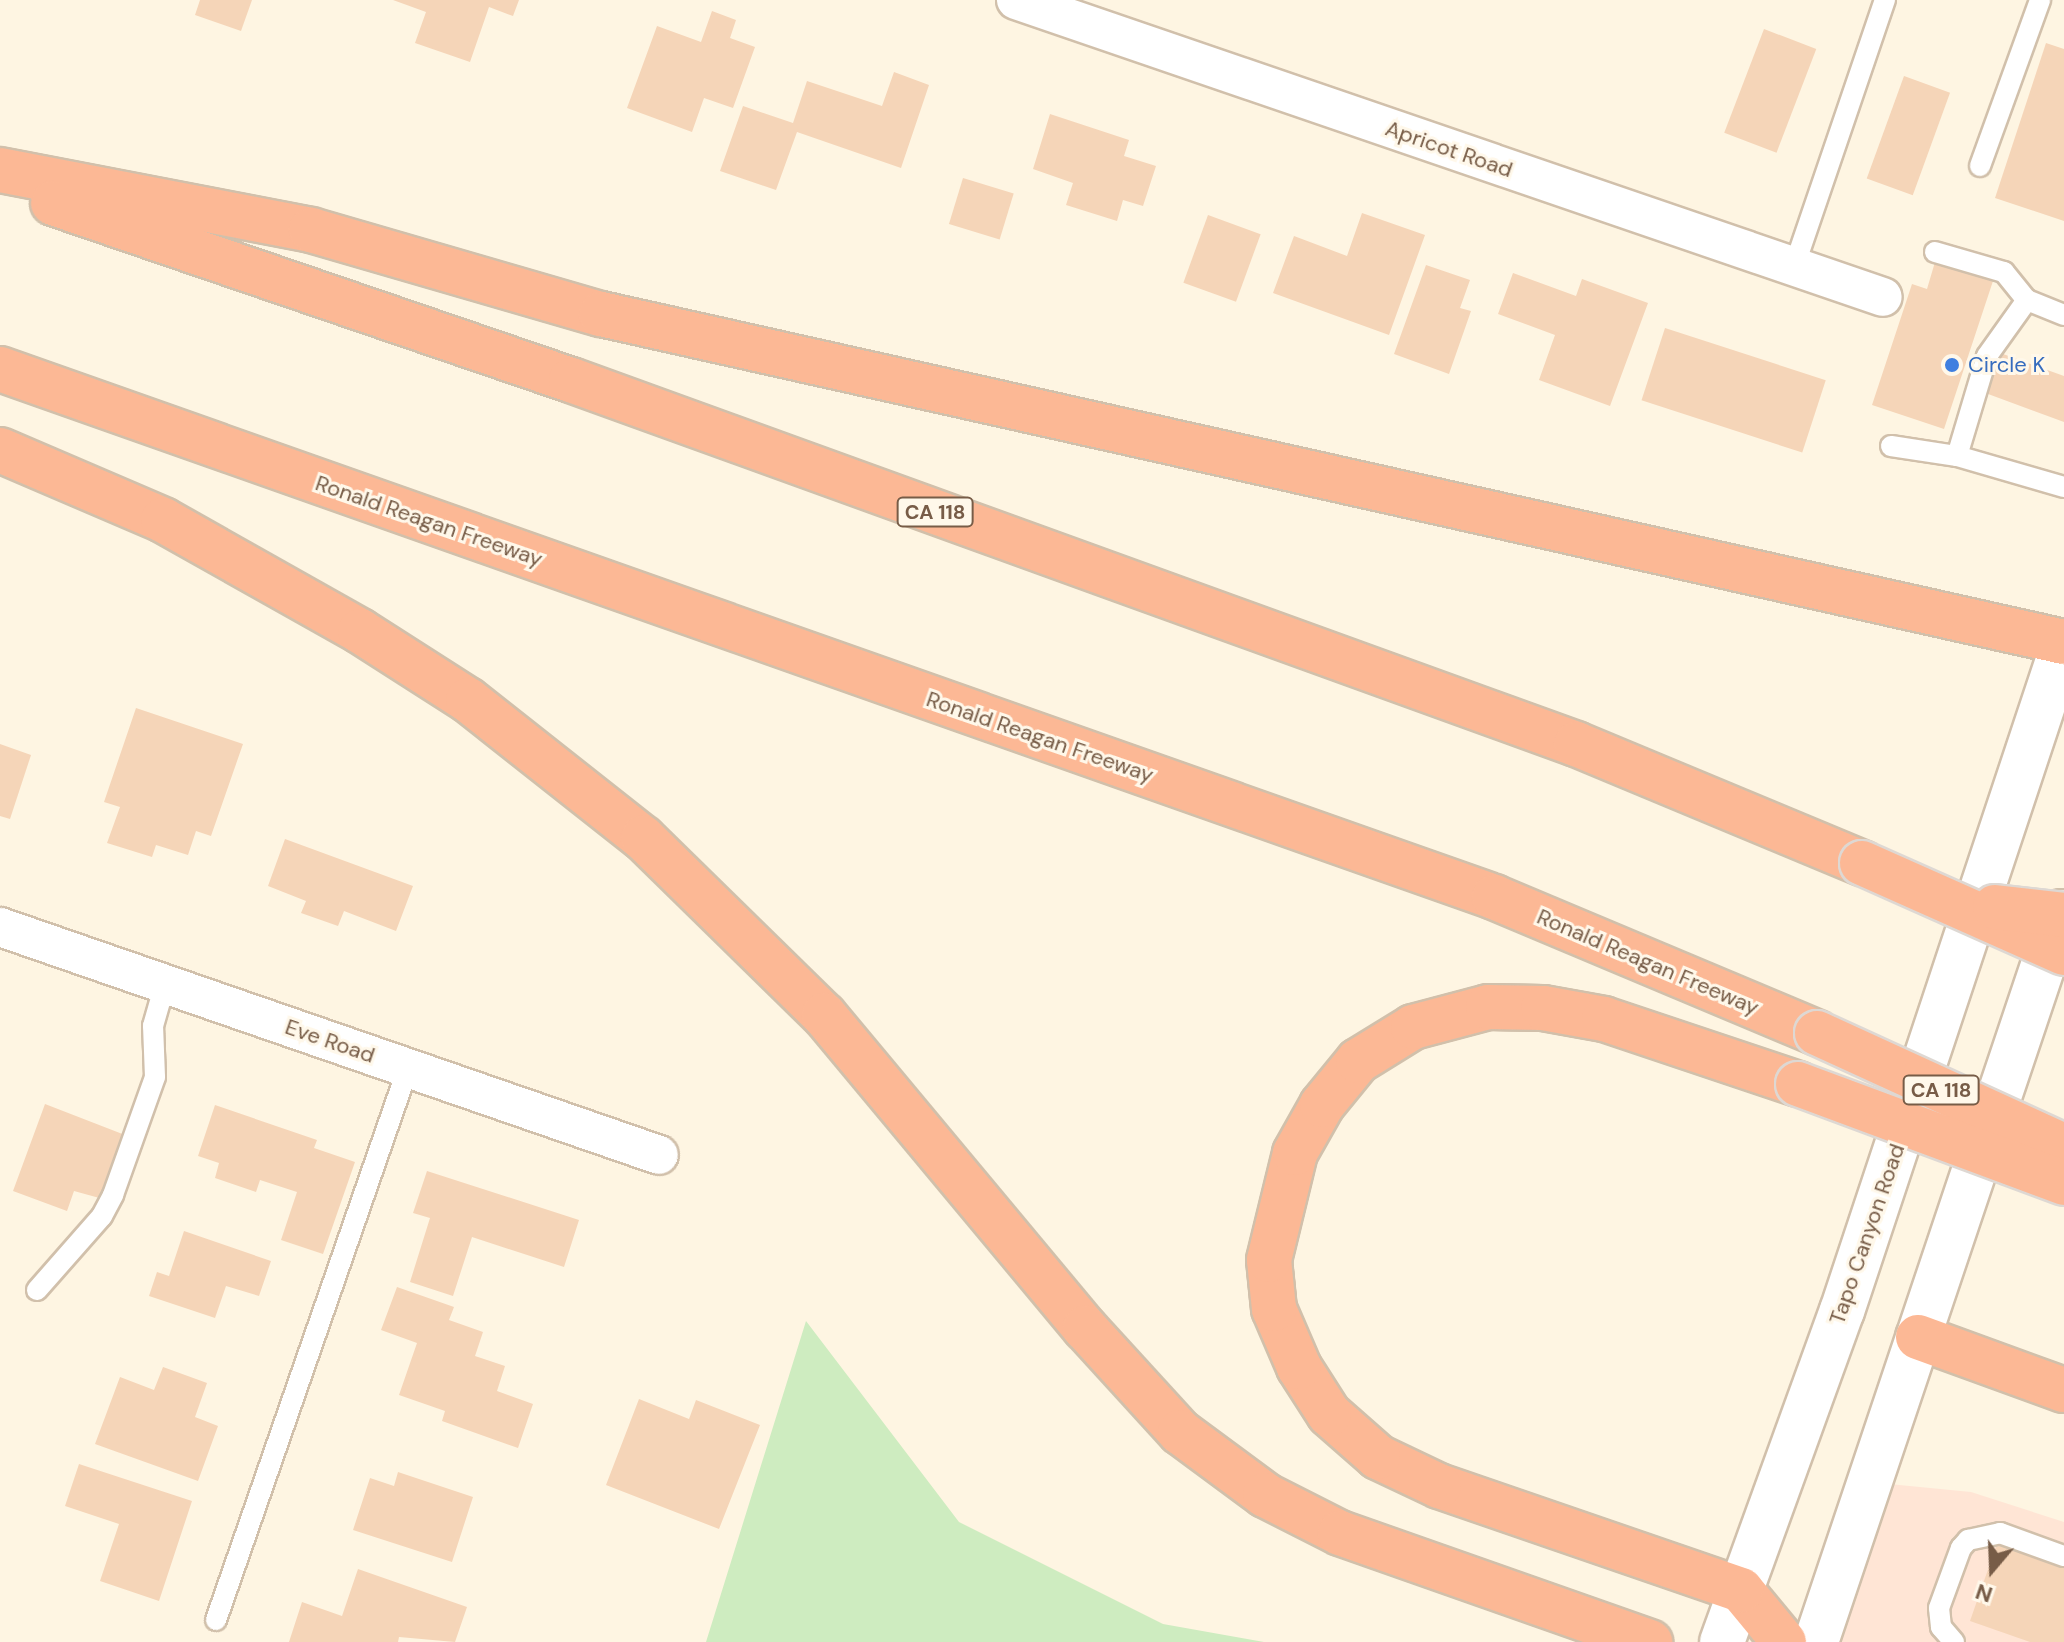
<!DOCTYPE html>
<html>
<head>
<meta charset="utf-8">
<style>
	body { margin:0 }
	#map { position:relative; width:2064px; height:1642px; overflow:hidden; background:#fef5e2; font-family:"DM Sans",sans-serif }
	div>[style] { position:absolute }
	.commercial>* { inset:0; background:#ffe5d5 }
	.green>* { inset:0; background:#ceecc0 }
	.building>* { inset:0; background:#f5d5b8; transform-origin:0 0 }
	.roads { filter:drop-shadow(2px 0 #d1c0ab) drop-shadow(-2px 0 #d1c0ab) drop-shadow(0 2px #d1c0ab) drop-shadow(0 -2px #d1c0ab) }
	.lane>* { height:20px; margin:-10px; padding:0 10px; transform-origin:10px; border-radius:10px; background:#fff }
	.street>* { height:38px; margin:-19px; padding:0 19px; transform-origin:19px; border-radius:19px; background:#fff }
	.secondary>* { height:44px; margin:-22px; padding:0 22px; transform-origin:22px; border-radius:22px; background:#fff }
	.highway>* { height:44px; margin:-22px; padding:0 22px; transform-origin:22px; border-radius:22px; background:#fcb895 }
	.bridges { filter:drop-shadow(2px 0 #ded8d3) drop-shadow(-2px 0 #ded8d3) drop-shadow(0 2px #ded8d3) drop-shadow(0 -2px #ded8d3) }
	.highway-bridge>* { height:44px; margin:-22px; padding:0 22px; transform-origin:22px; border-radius:22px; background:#fcb895 }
	.dots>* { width:22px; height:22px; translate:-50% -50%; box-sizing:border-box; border:4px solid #fff8ea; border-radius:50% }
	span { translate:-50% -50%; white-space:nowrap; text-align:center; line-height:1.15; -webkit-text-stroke:6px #fff8ea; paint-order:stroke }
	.shield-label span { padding:2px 6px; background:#fff8ea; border:2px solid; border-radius:6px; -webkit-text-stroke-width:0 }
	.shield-label { font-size:20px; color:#775c47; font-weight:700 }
	.street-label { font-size:22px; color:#775c47 }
	.shop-label { font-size:22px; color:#366cbe }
	.left { translate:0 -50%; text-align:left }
	.north { position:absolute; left:1952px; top:1530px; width:80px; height:80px; -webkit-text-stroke:6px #fff8ea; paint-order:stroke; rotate:199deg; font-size:22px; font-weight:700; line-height:32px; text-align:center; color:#775c47 }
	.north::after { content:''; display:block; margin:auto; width:28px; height:36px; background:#775c47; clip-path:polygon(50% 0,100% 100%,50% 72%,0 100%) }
</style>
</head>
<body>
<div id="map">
	<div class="commercial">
		<i style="clip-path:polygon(1889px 1484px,1971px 1492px,2064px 1522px,2064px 1642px,1834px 1642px)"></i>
	</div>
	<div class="green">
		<i style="clip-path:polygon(806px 1321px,959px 1522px,1163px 1624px,1264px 1642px,706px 1642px)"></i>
	</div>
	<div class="building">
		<i style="clip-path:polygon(200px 0,252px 0,241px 31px,195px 15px)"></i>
		<i style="clip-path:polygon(393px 0,519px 0,513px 16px,489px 7px,470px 62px,415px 43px,426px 12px)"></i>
		<i style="clip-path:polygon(712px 11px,736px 20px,730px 38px,755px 47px,733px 108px,704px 98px,692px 132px,627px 108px,657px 26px,701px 42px)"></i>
		<i style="left:1764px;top:29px;width:56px;height:111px;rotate:21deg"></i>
		<i style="clip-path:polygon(2046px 43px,2064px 49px,2064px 221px,1995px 198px)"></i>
		<i style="clip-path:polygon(894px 72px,929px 85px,901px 168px,797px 132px,776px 190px,720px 171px,743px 106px,793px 123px,807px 81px,882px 106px)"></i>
		<i style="left:1904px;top:76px;width:49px;height:109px;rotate:20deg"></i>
		<i style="clip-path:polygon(1050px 114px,1129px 140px,1124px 156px,1156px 166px,1143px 206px,1123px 200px,1117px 221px,1066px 205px,1073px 183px,1033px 169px)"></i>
		<i style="left:963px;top:178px;width:53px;height:48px;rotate:17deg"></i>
		<i style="clip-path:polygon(1362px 213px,1425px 235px,1389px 335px,1273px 293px,1294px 236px,1347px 256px)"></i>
		<i style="left:1208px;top:215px;width:56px;height:72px;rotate:20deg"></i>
		<i style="clip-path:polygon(1935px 262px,1993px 281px,1944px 429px,1872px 405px,1912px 284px,1927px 289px)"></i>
		<i style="clip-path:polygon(1426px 265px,1470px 280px,1460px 308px,1471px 311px,1449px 374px,1394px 354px)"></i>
		<i style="clip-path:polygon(1513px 273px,1576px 296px,1582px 279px,1648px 303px,1610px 406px,1539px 380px,1555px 335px,1498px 314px)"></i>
		<i style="left:1665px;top:328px;width:169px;height:76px;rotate:18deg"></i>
		<i style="clip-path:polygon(1995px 351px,2064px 376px,2064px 422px,1980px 391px)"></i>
		<i style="clip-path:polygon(136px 708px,243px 744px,211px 836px,196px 831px,188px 855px,156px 845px,152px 857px,107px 843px,120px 807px,104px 802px)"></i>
		<i style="clip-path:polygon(0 744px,31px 755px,10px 819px,0 816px)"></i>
		<i style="clip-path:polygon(285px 839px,413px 886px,396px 931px,344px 911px,338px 926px,301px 913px,306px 901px,268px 886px)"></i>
		<i style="clip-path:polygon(45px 1104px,125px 1135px,103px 1199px,74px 1191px,67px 1211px,13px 1191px)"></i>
		<i style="clip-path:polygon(215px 1105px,317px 1140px,314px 1148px,355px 1162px,323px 1254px,281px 1240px,297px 1192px,260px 1180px,256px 1192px,215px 1178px,219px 1163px,198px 1156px)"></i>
		<i style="clip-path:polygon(427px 1171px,579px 1220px,564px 1267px,472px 1237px,453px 1296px,410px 1282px,430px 1218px,413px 1213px)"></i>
		<i style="clip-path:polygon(184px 1231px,271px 1261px,259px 1296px,226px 1286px,215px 1318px,149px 1296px,157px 1272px,169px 1276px)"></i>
		<i style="clip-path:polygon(397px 1287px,454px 1307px,449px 1320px,483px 1332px,475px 1356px,505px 1366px,497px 1391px,533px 1404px,518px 1448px,442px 1421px,445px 1411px,399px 1395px,417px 1343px,381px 1330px)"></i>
		<i style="clip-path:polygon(163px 1367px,207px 1383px,195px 1417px,218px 1426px,198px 1481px,95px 1444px,120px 1377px,154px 1390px)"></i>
		<i style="clip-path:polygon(639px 1399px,689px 1419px,696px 1400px,760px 1425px,719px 1529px,606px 1485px)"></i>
		<i style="clip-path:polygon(79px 1464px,192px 1501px,159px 1601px,100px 1581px,119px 1524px,65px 1506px)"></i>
		<i style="clip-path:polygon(398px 1472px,473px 1497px,452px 1562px,353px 1530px,370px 1478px,394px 1486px)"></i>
		<i style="clip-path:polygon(1998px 1541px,2064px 1566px,2064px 1642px,2030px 1642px,1970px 1621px)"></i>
		<i style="clip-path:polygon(358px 1569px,467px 1607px,455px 1642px,399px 1637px,398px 1642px,289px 1642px,302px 1602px,342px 1616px)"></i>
	</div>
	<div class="roads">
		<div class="lane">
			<i style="left:1980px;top:166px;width:177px;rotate:-70.1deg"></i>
			<i style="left:1935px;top:252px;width:72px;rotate:16.2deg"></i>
			<i style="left:2004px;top:272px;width:36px;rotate:51deg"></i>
			<i style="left:2027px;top:300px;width:40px;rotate:22deg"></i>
			<i style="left:1794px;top:267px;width:282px;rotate:-71.2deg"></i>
			<i style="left:1891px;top:446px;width:67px;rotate:8.6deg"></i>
			<i style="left:1957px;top:456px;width:111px;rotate:16.2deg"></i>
			<i style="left:1957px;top:456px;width:104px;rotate:-73.3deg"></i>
			<i style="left:1987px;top:356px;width:69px;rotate:-54.5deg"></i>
			<i style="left:37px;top:1290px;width:98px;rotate:-48.7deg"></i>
			<i style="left:102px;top:1216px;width:24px;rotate:-62deg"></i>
			<i style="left:113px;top:1195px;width:125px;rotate:-70.4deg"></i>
			<i style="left:155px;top:1077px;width:51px;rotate:-92.2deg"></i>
			<i style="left:153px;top:1026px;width:44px;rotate:-74.1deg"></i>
			<i style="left:216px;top:1620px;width:584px;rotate:-70.82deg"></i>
			<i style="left:1954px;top:1642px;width:20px;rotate:-131deg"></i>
			<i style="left:1941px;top:1627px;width:19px;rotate:-96deg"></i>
			<i style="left:1939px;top:1608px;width:64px;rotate:-69.9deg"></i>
			<i style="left:1961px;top:1548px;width:11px;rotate:-49deg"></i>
			<i style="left:1968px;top:1540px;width:33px;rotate:-12deg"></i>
			<i style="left:2000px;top:1533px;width:68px;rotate:19.8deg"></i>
		</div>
		<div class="street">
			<i style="left:1016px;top:0;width:916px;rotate:18.91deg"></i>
			<i style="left:0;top:927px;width:697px;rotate:19.08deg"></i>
		</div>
		<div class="secondary">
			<i style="left:1722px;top:1642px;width:352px;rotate:-70.1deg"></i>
			<i style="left:1842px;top:1311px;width:705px;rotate:-71.64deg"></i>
			<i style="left:1816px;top:1642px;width:770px;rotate:-71.45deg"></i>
		</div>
		<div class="highway">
			<i style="left:0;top:170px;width:317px;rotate:10.9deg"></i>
			<i style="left:311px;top:230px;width:302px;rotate:16.2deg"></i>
			<i style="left:601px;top:314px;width:1499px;rotate:12.64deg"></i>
			<i style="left:53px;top:203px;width:547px;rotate:18.87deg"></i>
			<i style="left:571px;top:380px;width:1069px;rotate:19.91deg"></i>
			<i style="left:1576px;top:744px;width:310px;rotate:22.6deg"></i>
			<i style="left:0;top:369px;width:1585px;rotate:19.46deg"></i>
			<i style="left:1494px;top:897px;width:350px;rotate:22.8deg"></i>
			<i style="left:0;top:450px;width:177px;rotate:23.2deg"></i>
			<i style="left:163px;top:520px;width:226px;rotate:29.4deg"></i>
			<i style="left:360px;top:631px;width:128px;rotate:32.6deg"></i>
			<i style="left:468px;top:700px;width:223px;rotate:38.3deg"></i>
			<i style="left:643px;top:838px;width:253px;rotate:44.4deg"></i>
			<i style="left:824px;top:1015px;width:408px;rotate:50.2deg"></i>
			<i style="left:1085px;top:1328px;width:141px;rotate:47.6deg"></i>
			<i style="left:1180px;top:1432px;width:106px;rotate:36.5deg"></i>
			<i style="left:1265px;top:1495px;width:84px;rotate:26.9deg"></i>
			<i style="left:1340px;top:1533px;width:329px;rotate:19.4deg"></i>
			<i style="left:1918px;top:1337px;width:155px;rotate:20deg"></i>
			<i style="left:1784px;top:1642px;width:67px;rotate:-129.6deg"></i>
			<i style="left:1741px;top:1590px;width:319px;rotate:-161deg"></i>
			<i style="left:1439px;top:1486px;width:68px;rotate:-154.6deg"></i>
			<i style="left:1378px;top:1457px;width:65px;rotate:-138.7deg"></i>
			<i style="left:1329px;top:1414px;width:56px;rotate:-122.6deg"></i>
			<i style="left:1299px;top:1367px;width:63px;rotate:-113.3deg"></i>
			<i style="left:1274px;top:1309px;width:49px;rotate:-95.8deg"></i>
			<i style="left:1269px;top:1260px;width:110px;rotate:-76.3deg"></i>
			<i style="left:1295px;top:1153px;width:55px;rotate:-60.6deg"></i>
			<i style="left:1322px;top:1105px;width:57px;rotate:-50.7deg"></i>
			<i style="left:1358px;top:1061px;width:65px;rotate:-31.7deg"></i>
			<i style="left:1413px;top:1027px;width:78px;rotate:-14.9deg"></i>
			<i style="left:1488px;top:1007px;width:55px;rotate:1deg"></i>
			<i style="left:1543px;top:1008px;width:62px;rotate:10.2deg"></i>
			<i style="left:1604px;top:1019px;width:205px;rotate:18.5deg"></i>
		</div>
	</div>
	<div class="bridges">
		<div class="highway-bridge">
			<i style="left:1862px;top:863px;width:221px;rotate:24deg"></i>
			<i style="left:1995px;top:907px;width:69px;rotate:6.6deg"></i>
			<i style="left:1817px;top:1033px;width:272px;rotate:24.6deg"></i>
			<i style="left:1798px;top:1084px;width:284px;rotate:20.4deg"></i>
		</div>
	</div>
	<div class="dots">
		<i style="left:1952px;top:365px;background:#3f7fe0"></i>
	</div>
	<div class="shield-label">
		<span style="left:935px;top:512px">CA 118</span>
		<span style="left:1941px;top:1090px">CA 118</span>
	</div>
	<div class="street-label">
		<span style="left:1449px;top:149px;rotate:19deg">Apricot Road</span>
		<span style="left:429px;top:521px;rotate:19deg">Ronald Reagan Freeway</span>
		<span style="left:1040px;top:737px;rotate:19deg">Ronald Reagan Freeway</span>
		<span style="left:1648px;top:962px;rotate:23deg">Ronald Reagan Freeway</span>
		<span style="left:330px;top:1041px;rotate:19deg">Eve Road</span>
		<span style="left:1867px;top:1234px;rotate:-71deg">Tapo Canyon Road</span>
	</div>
	<div class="shop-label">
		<span class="left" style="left:1968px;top:365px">Circle K</span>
	</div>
	<div class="north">N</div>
</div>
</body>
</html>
